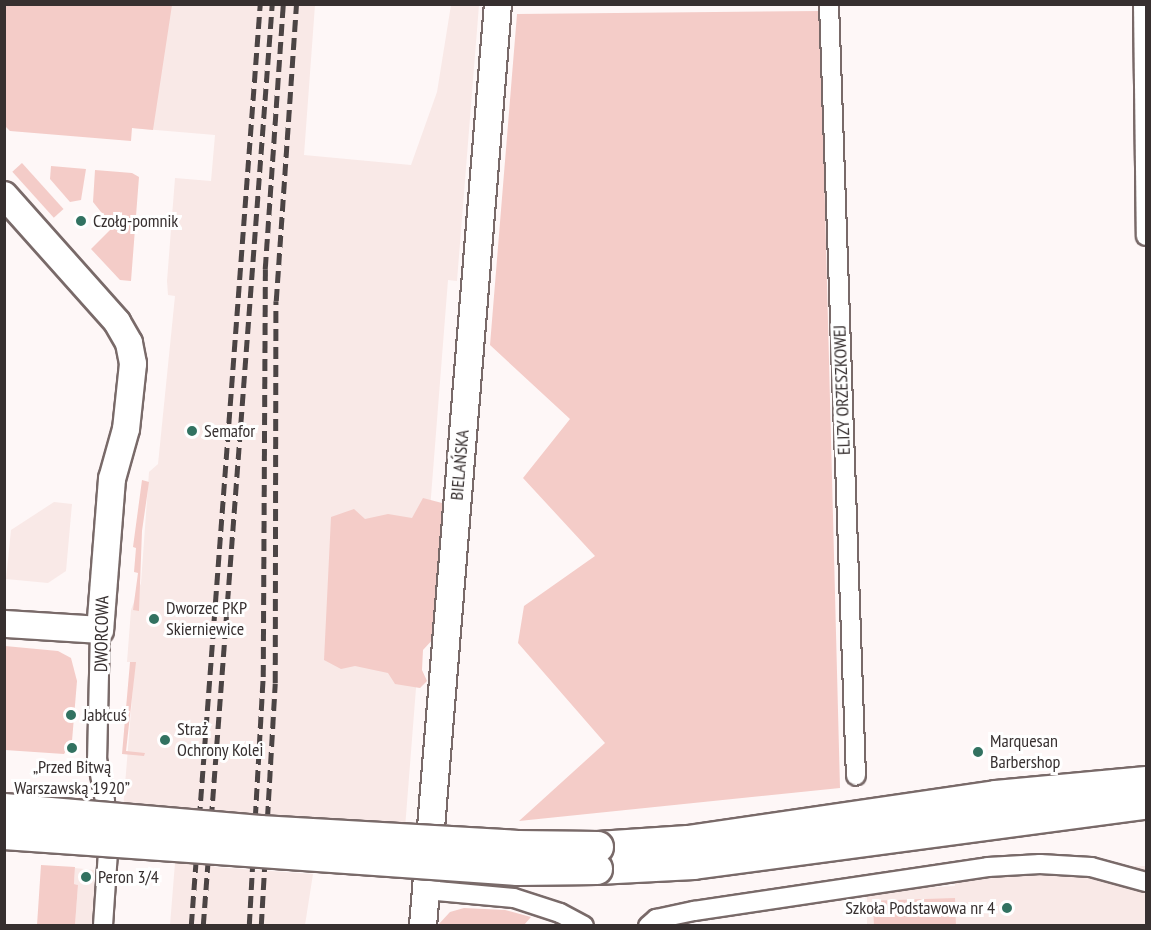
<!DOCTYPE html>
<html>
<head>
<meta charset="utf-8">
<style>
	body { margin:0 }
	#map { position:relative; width:1151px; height:930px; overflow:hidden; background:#fef7f7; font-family:"PT Sans Narrow",sans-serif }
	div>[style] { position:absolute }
	.built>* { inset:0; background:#f9e9e7 }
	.green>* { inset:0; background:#f4ccc8; transform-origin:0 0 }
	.roads { filter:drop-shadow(2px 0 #796a69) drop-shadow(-2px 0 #796a69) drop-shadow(0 2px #796a69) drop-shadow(0 -2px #796a69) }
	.street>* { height:18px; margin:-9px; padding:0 9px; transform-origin:9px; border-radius:9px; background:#fff }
	.secondary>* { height:26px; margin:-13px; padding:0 13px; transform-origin:13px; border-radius:13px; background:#fff }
	.primary>* { height:30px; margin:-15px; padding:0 15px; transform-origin:15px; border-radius:15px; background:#fff }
	.rail>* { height:4.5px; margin-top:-2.25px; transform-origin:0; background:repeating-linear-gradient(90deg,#4b4444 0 12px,transparent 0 18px) }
	.bridges { filter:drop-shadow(2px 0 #796a69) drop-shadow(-2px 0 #796a69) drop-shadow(0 2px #796a69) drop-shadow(0 -2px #796a69) }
	.primary-bridge>* { height:30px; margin:-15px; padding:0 15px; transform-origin:15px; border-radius:15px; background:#fff }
	.dots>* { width:16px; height:16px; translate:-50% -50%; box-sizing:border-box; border:3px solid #fff; border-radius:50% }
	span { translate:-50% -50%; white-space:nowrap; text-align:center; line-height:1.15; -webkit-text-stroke:6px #fff; paint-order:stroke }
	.poi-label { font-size:18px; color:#373030 }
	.left { translate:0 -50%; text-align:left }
	.right { translate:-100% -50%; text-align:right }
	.street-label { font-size:18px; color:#373030 }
	.frame { position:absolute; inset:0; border:6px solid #373030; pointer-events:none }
</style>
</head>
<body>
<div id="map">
	<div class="built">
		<i style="clip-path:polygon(141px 5px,315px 5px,304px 155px,411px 165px,437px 92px,451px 5px,479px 5px,457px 281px,448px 280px,403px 854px,178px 839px,215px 867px,313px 874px,305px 925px,170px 925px,177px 838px,121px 834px,135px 662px,127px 662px,131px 610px,141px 583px,149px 472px,158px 464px,175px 296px,168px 295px,167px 281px,175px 178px,211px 181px,215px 135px,132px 128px)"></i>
		<i style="clip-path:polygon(54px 502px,72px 504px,66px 571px,48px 583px,6px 579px,11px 530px)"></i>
		<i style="clip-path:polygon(1145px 866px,1146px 925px,867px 925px,867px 891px,955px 886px,955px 875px)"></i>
		<i style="clip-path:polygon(75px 868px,94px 870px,94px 925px,75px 925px,78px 885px,74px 884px)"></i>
	</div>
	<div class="green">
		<i style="clip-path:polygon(4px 5px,172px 5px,153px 130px,132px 128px,131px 141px,10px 131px,4px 125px)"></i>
		<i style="clip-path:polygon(820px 11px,840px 788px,519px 821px,605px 743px,518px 643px,524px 606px,595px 556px,523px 478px,570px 419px,490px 345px,517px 14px)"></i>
		<i style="left:22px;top:163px;width:62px;height:13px;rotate:48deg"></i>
		<i style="clip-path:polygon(51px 166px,86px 169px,81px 200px,70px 202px,50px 179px)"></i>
		<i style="clip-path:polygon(95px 170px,132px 173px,139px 177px,131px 281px,120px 280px,91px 249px,113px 227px,93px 202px)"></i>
		<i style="clip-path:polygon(142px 480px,149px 482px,142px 531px,139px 611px,133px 610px,138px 573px,134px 572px,136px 548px,133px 547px)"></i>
		<i style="clip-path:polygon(423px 498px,442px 503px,444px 535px,435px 637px,423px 650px,422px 670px,427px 681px,420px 688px,395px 684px,388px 673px,355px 666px,341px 669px,324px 660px,331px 517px,354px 509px,365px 519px,388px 514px,412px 518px)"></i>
		<i style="clip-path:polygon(5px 646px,58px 651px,71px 658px,77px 681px,72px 741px,64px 754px,5px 750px)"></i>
		<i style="clip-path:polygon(130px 662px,136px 662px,126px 751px,145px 753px,144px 756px,122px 754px)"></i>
		<i style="clip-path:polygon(41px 865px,75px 867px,74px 884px,78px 885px,75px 925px,37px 925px)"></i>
		<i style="left:955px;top:898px;width:27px;height:82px;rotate:88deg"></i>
		<i style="clip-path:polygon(464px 908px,505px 910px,531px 917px,524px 925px,438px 925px,450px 912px)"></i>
	</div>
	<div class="roads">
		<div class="street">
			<i style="left:829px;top:4px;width:772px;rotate:88deg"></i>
			<i style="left:1143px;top:4px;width:232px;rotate:89.3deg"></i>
			<i style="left:100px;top:630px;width:129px;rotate:91.3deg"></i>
			<i style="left:97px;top:759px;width:43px;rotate:79.2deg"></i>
			<i style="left:105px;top:801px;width:51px;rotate:86.6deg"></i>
			<i style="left:108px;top:852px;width:74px;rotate:93.9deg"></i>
			<i style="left:426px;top:890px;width:88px;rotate:5.2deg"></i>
			<i style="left:514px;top:898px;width:48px;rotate:18.1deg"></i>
			<i style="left:560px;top:913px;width:27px;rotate:28deg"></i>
			<i style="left:648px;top:926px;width:11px;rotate:-41deg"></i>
			<i style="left:656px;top:919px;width:39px;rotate:-12deg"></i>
			<i style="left:694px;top:911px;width:297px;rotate:-8.5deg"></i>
			<i style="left:988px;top:867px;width:52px;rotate:-3.3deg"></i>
			<i style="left:1040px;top:864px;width:51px;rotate:3.4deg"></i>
			<i style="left:1091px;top:867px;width:57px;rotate:15.3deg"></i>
		</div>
		<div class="secondary">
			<i style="left:4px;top:195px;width:170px;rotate:48.3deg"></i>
			<i style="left:117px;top:322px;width:24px;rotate:60deg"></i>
			<i style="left:129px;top:343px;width:21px;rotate:79deg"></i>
			<i style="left:133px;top:364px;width:65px;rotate:96.1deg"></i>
			<i style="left:126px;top:429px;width:52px;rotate:105.6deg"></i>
			<i style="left:112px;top:479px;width:151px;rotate:94.5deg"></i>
			<i style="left:100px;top:630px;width:96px;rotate:-176.4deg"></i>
			<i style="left:423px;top:926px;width:925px;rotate:-85.35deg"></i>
		</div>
		<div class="primary">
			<i style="left:598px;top:847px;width:90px;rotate:-3.8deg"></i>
			<i style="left:688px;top:841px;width:311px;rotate:-8.3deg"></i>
			<i style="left:996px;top:796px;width:151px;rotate:-5.3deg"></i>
			<i style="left:597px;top:869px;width:97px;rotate:-3deg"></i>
			<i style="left:694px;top:864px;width:456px;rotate:-7.6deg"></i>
		</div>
	</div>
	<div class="rail">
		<i style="left:191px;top:926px;width:925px;rotate:-85.72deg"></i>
		<i style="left:203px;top:926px;width:925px;rotate:-85.72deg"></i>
		<i style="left:249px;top:926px;width:249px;rotate:-86.8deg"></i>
		<i style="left:263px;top:677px;width:408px;rotate:-89.7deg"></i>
		<i style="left:265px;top:269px;width:266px;rotate:-86.1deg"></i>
		<i style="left:261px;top:926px;width:243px;rotate:-86.7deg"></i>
		<i style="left:275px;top:683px;width:382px;rotate:-89.9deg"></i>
		<i style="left:276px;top:301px;width:298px;rotate:-86.1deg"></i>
	</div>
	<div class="bridges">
		<div class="primary-bridge">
			<i style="left:4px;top:809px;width:257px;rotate:4.9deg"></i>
			<i style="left:260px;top:831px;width:258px;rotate:3.3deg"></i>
			<i style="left:518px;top:846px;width:80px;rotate:0.7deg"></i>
			<i style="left:4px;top:834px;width:515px;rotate:4.01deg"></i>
			<i style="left:518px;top:870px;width:79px;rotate:-0.7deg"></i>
		</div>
	</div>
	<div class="dots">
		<i style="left:81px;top:221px;background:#327261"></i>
		<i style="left:192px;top:431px;background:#327261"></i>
		<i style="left:154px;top:619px;background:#327261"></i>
		<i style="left:71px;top:715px;background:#327261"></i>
		<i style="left:165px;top:740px;background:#327261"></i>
		<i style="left:72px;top:748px;background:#327261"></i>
		<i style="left:978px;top:752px;background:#327261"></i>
		<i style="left:86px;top:877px;background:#327261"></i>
		<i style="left:1007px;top:908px;background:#327261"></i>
	</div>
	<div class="poi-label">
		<span class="left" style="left:93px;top:221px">Czołg-pomnik</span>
		<span class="left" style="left:204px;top:431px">Semafor</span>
		<span class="left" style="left:166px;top:619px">Dworzec PKP<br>Skierniewice</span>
		<span class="left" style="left:83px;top:715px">Jabłcuś</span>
		<span class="left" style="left:177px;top:740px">Straż<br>Ochrony Kolei</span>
		<span class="left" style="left:990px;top:752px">Marquesan<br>Barbershop</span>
		<span style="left:72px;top:778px">„Przed Bitwą<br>Warszawską 1920”</span>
		<span class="left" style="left:98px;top:877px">Peron 3/4</span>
		<span class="right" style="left:995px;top:908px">Szkoła Podstawowa nr 4</span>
	</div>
	<div class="street-label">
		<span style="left:842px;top:390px;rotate:-92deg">ELIZY ORZESZKOWEJ</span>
		<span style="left:460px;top:465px;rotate:-85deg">BIELAŃSKA</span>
		<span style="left:102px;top:634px;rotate:-89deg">DWORCOWA</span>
	</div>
	<div class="frame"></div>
</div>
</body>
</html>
